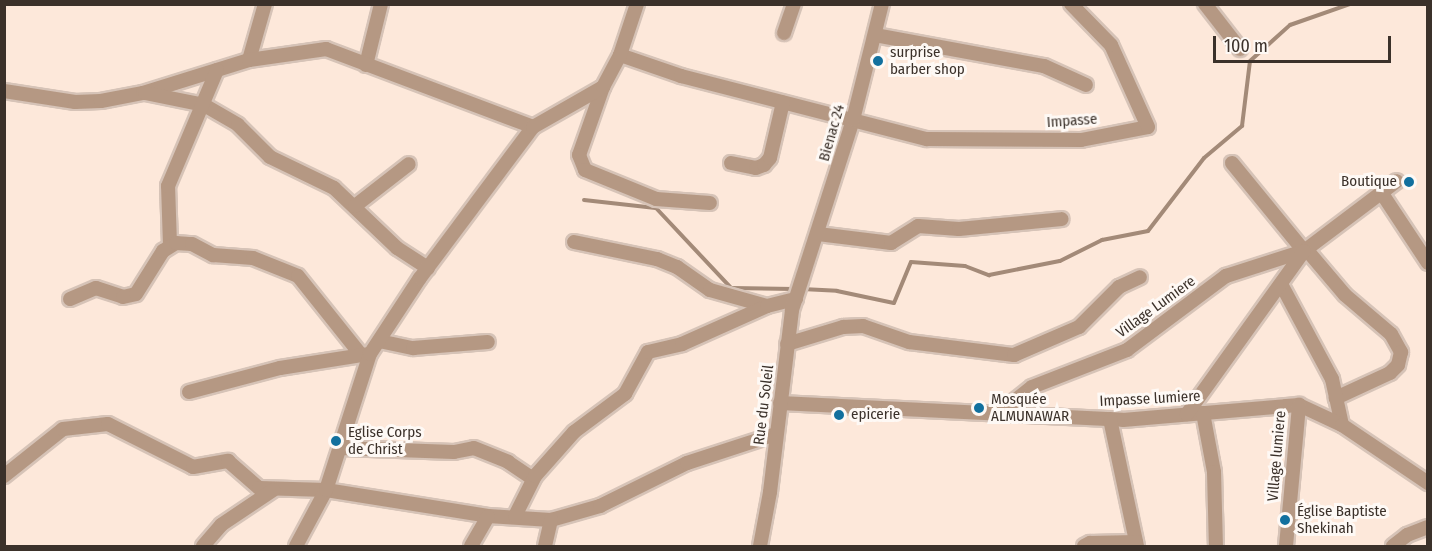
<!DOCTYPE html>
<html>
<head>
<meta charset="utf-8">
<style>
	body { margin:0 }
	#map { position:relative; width:1432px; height:551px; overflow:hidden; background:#fde8da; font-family:"Fira Sans Condensed",sans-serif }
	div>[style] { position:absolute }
	.stream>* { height:4px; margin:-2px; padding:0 2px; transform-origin:2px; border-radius:2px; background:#a38a78 }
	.roads { filter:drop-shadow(2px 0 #d6c3b7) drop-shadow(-2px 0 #d6c3b7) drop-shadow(0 2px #d6c3b7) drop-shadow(0 -2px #d6c3b7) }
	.minor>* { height:14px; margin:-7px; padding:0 7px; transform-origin:7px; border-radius:7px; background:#b59883 }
	.dots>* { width:16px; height:16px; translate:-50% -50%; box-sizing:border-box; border:3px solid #fef9f5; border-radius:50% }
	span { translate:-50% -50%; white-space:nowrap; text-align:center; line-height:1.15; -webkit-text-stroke:6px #fef9f5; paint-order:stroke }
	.poi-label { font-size:15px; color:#3b312a }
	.left { translate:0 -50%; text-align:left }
	.right { translate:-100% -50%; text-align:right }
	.street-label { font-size:15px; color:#3b312a }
	.frame { position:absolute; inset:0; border:6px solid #3b312a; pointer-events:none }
	.scale { position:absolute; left:1213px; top:36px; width:178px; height:27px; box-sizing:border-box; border:3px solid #3b312a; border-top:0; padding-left:8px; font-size:18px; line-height:21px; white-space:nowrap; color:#3b312a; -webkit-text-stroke:4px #fef9f5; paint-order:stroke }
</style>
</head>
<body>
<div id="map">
	<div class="stream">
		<i style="left:584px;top:200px;width:72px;rotate:6.3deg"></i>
		<i style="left:656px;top:208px;width:110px;rotate:46.8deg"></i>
		<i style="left:731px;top:288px;width:63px;rotate:0.9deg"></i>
		<i style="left:802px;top:289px;width:35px;rotate:3deg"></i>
		<i style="left:837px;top:291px;width:58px;rotate:11.9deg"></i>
		<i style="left:894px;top:303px;width:44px;rotate:-67.5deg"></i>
		<i style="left:911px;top:262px;width:54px;rotate:4.2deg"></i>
		<i style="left:965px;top:266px;width:26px;rotate:21deg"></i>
		<i style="left:989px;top:275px;width:72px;rotate:-11.2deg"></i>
		<i style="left:1060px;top:261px;width:47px;rotate:-26.6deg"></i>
		<i style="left:1102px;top:240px;width:47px;rotate:-11.1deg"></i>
		<i style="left:1148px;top:231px;width:92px;rotate:-52.5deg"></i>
		<i style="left:1204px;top:158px;width:50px;rotate:-40.1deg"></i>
		<i style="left:1242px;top:126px;width:65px;rotate:-83deg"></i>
		<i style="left:1250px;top:61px;width:54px;rotate:-42deg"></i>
		<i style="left:1290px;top:25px;width:64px;rotate:-19.3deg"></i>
	</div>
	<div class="roads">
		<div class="minor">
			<i style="left:1205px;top:4px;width:57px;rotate:52.1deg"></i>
			<i style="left:784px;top:33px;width:31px;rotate:-71deg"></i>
			<i style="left:875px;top:35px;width:172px;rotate:10.4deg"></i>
			<i style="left:1044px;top:66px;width:46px;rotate:24.3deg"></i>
			<i style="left:620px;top:55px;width:65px;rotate:19deg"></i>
			<i style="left:681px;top:76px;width:254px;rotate:14.4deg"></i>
			<i style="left:927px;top:139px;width:154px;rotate:0.4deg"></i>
			<i style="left:1081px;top:140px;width:68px;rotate:-11deg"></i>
			<i style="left:1148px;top:127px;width:90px;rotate:-114.3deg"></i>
			<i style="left:1111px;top:45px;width:57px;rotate:-134.3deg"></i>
			<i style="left:249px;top:60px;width:58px;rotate:-74.1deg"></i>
			<i style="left:366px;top:65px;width:63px;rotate:-76.2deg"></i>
			<i style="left:603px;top:87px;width:72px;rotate:109.4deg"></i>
			<i style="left:579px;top:155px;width:16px;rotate:68deg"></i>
			<i style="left:585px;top:170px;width:77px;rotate:22.2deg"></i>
			<i style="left:656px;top:199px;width:54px;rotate:4.2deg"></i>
			<i style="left:4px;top:91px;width:72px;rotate:8.8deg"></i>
			<i style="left:75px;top:102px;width:26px;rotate:-2deg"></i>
			<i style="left:101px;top:101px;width:43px;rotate:-10.8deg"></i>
			<i style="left:143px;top:93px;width:111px;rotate:-17.3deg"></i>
			<i style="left:249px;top:60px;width:78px;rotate:-8.1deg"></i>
			<i style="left:326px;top:49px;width:221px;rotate:20.6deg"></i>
			<i style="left:145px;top:93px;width:60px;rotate:11.5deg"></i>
			<i style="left:204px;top:105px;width:39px;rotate:30deg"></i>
			<i style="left:238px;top:125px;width:45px;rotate:45deg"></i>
			<i style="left:270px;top:157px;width:71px;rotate:25.8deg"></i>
			<i style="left:334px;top:188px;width:87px;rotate:43.6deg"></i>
			<i style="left:397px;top:248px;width:37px;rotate:33deg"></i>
			<i style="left:731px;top:163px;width:25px;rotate:11deg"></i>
			<i style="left:756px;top:168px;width:9px;rotate:-21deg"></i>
			<i style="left:764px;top:165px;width:9px;rotate:-49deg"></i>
			<i style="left:770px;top:158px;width:57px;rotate:-76.9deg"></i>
			<i style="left:1232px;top:163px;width:114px;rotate:50.7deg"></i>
			<i style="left:1304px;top:251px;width:116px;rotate:-37deg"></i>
			<i style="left:1381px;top:192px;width:85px;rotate:56.5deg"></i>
			<i style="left:355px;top:206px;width:68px;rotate:-37.9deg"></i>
			<i style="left:818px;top:234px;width:74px;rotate:7deg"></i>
			<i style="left:891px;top:243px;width:32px;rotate:-32deg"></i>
			<i style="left:918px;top:226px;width:41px;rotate:4.2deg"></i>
			<i style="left:959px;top:229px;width:103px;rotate:-5.5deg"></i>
			<i style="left:574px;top:242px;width:85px;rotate:11.6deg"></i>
			<i style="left:657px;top:259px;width:22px;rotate:22deg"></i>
			<i style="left:677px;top:267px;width:40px;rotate:34.9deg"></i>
			<i style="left:710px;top:290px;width:59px;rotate:15.7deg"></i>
			<i style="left:170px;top:245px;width:59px;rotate:-91.9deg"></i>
			<i style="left:168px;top:186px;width:126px;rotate:-67.1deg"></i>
			<i style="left:1306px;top:249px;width:60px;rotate:49.7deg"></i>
			<i style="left:1345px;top:295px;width:60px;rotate:40.3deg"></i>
			<i style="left:1391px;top:334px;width:21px;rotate:61deg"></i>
			<i style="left:1401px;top:352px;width:13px;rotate:103deg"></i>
			<i style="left:1398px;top:365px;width:11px;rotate:135deg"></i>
			<i style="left:1390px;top:373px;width:60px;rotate:155.2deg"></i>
			<i style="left:1281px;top:284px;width:108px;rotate:61.8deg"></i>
			<i style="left:1332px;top:379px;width:47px;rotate:77.7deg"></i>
			<i style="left:70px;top:299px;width:28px;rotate:-23deg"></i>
			<i style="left:96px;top:288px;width:28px;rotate:18deg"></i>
			<i style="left:123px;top:297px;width:13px;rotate:-13deg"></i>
			<i style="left:136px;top:294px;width:51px;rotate:-57.9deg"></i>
			<i style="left:163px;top:251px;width:15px;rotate:-32deg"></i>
			<i style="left:176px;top:243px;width:16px;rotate:4deg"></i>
			<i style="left:192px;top:244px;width:24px;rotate:28deg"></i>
			<i style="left:213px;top:255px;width:40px;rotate:4.3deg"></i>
			<i style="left:253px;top:258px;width:48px;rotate:21.8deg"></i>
			<i style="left:298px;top:276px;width:101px;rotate:51.4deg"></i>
			<i style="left:379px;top:341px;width:35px;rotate:12deg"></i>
			<i style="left:413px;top:348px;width:75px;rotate:-4.6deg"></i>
			<i style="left:787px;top:344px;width:59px;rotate:-16.9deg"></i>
			<i style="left:843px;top:327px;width:20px;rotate:-3deg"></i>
			<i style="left:863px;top:326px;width:49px;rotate:19.2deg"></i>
			<i style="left:909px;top:342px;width:106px;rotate:7.1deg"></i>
			<i style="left:1014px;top:355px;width:71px;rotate:-23.3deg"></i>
			<i style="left:1079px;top:327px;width:57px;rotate:-45deg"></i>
			<i style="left:1119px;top:287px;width:23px;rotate:-25deg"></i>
			<i style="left:189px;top:392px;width:94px;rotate:-14.8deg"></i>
			<i style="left:280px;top:368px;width:89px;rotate:-9deg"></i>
			<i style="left:780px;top:403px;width:343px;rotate:2.8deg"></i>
			<i style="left:1123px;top:420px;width:177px;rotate:-4.9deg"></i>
			<i style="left:1299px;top:405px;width:47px;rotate:24.9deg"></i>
			<i style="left:1342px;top:425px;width:104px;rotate:34deg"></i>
			<i style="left:1203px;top:413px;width:60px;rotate:79.4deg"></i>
			<i style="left:1214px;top:472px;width:74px;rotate:88.5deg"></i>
			<i style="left:998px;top:414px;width:43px;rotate:-38.5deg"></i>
			<i style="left:1032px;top:387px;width:102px;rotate:-21.3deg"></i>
			<i style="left:1127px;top:350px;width:124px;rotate:-36.8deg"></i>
			<i style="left:1226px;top:276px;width:82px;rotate:-17.8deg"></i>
			<i style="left:1304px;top:251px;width:201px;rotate:125.7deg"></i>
			<i style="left:1110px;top:419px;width:130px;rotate:78deg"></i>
			<i style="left:340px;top:448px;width:114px;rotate:2deg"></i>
			<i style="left:454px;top:452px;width:20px;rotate:-11deg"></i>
			<i style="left:474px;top:448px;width:37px;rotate:22deg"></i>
			<i style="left:508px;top:462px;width:30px;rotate:34deg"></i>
			<i style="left:4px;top:476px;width:75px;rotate:-38.5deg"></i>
			<i style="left:63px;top:429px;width:45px;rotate:-6.3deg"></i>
			<i style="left:108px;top:424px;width:95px;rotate:26.8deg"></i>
			<i style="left:193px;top:467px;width:36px;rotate:-10deg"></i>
			<i style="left:228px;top:461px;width:41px;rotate:41.1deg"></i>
			<i style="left:259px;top:488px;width:67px;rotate:1.7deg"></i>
			<i style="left:326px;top:490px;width:164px;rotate:9.1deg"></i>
			<i style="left:488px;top:516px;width:63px;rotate:3.6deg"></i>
			<i style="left:551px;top:520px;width:51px;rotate:-15.9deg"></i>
			<i style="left:600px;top:506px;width:97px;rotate:-26.3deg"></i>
			<i style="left:687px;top:463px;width:94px;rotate:-18deg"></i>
			<i style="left:515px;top:516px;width:45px;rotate:-63.4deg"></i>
			<i style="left:535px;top:476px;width:59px;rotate:-48.4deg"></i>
			<i style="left:574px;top:432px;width:64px;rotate:-36.7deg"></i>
			<i style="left:625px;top:394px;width:48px;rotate:-61.3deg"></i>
			<i style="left:648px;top:352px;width:35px;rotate:-13deg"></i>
			<i style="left:682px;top:344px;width:93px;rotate:-24.1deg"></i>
			<i style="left:767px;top:306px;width:30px;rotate:-14deg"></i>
			<i style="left:203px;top:546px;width:28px;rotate:-49deg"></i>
			<i style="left:221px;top:525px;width:63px;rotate:-33.9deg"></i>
			<i style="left:296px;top:546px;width:64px;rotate:-61.8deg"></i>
			<i style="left:326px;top:490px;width:143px;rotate:-72.1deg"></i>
			<i style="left:370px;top:354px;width:91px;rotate:-56.7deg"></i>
			<i style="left:420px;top:278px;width:189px;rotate:-53.2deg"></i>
			<i style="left:533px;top:127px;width:81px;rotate:-29.7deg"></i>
			<i style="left:603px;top:87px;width:36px;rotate:-62deg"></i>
			<i style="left:620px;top:55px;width:54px;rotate:-71.6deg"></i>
			<i style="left:471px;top:546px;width:34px;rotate:-60deg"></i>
			<i style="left:545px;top:546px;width:27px;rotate:-77deg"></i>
			<i style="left:760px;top:546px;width:55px;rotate:-79.5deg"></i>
			<i style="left:770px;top:492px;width:183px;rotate:-83.1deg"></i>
			<i style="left:792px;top:310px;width:200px;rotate:-72.2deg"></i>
			<i style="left:853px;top:120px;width:120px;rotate:-76deg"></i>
			<i style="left:1084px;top:546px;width:7px;rotate:-27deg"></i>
			<i style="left:1090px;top:543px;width:46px;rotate:-1.2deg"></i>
			<i style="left:1286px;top:546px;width:142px;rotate:-84.7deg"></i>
			<i style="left:1393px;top:546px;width:18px;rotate:-38deg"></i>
			<i style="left:1407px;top:535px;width:22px;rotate:-21deg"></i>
		</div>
	</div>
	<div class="dots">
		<i style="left:878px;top:61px;background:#12709e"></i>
		<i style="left:1409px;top:182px;background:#12709e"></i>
		<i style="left:979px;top:408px;background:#12709e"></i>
		<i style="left:839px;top:415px;background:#12709e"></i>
		<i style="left:336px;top:441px;background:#12709e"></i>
		<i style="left:1285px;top:520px;background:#12709e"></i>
	</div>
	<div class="poi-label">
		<span class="left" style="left:890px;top:61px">surprise<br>barber shop</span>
		<span class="right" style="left:1397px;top:182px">Boutique</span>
		<span class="left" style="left:991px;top:408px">Mosquée<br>ALMUNAWAR</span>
		<span class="left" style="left:851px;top:415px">epicerie</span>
		<span class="left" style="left:348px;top:441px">Eglise Corps<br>de Christ</span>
		<span class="left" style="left:1297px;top:520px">Église Baptiste<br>Shekinah</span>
	</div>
	<div class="street-label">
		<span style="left:1072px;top:121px;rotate:-4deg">Impasse</span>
		<span style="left:832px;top:133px;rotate:-74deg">Bienac 24</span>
		<span style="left:1156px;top:307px;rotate:-36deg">Village Lumiere</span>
		<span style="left:1150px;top:399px;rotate:-3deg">Impasse lumiere</span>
		<span style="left:764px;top:405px;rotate:-83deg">Rue du Soleil</span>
		<span style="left:1277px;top:456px;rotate:-85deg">Village lumiere</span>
	</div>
	<div class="frame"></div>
	<div class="scale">100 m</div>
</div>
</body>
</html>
